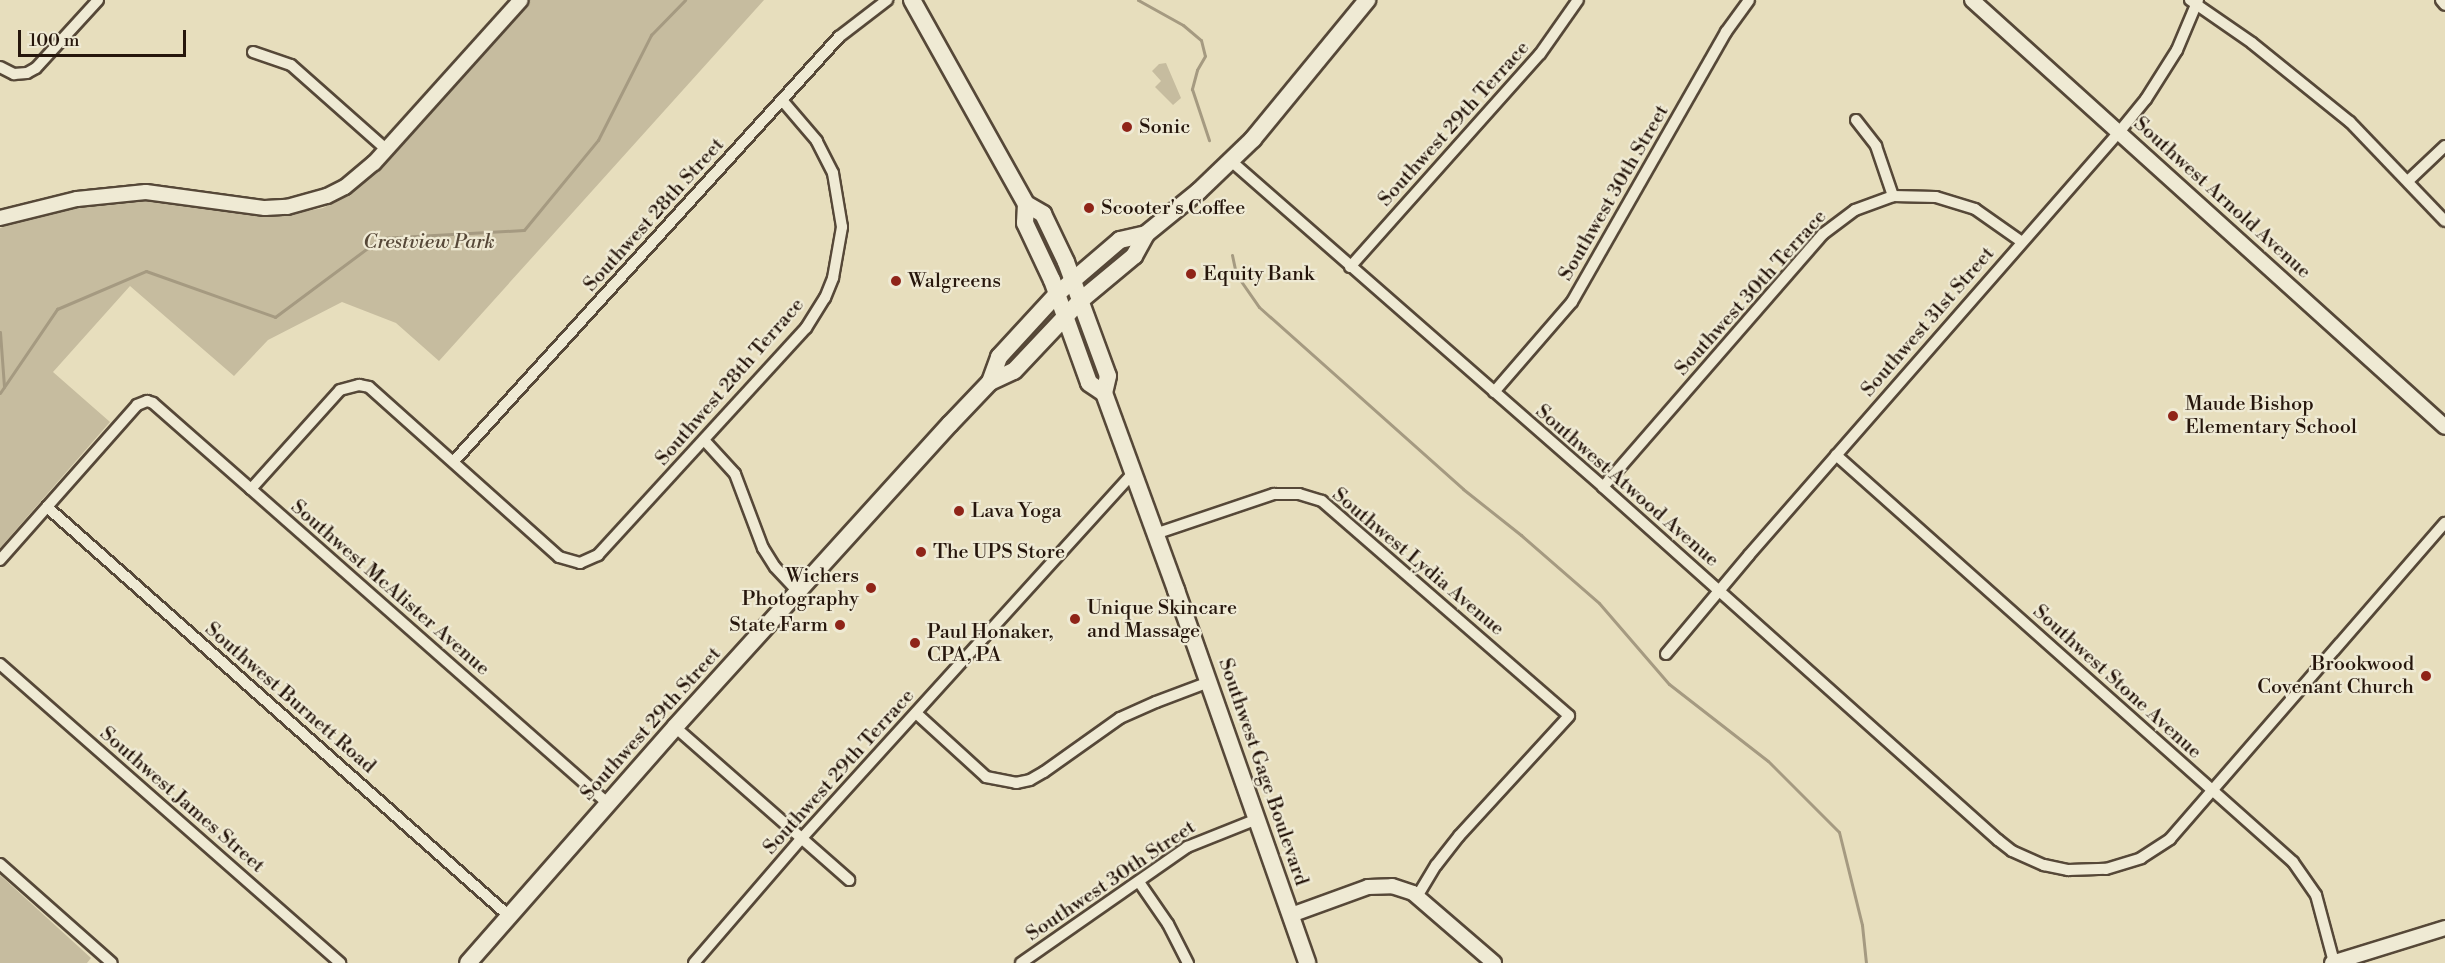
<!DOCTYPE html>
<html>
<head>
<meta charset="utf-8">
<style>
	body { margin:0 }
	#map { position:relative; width:2445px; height:963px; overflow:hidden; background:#e7debd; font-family:"Libre Bodoni",serif }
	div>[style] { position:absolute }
	.green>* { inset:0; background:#c6bc9f }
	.stream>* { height:3px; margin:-1.5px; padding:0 1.5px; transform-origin:1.5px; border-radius:1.5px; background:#a59a81 }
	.roads { filter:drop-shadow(2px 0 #564838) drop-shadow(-2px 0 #564838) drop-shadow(0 2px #564838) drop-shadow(0 -2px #564838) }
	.minor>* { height:10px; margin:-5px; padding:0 5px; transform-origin:5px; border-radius:5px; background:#efead4 }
	.tertiary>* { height:14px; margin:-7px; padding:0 7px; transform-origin:7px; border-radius:7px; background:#efead4 }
	.secondary>* { height:16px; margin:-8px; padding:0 8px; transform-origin:8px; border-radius:8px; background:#efead4 }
	.dots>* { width:16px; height:16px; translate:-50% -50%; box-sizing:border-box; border:3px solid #efead4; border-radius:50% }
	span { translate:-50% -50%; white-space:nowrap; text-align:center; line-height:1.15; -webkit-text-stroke:4.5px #efead4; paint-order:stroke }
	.street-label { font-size:20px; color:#26160c }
	.poi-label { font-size:20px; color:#26160c }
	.left { translate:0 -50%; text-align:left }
	.right { translate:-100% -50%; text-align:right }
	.park-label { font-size:20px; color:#564838; font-style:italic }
	.scale { position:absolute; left:18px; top:30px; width:168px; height:27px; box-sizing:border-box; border:3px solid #26160c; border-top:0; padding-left:8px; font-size:18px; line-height:21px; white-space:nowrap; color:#26160c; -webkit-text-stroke:4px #efead4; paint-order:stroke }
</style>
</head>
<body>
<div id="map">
	<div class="green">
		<i style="clip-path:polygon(530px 0,764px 0,439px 361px,396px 323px,342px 302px,268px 340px,234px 376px,130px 286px,53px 372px,110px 422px,0 548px,0 228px,38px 214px,128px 199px,274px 217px,323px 208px,344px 197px,380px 168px)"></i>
		<i style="clip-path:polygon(1166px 63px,1181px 98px,1173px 105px,1155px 87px,1161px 81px,1152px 71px,1159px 64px)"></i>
		<i style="clip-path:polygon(0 875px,91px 958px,87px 963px,0 963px)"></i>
	</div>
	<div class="stream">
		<i style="left:1138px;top:0;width:51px;rotate:29.1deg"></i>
		<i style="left:1183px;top:25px;width:23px;rotate:40deg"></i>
		<i style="left:1201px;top:40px;width:16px;rotate:76deg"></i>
		<i style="left:1205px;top:56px;width:16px;rotate:120deg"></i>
		<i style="left:1197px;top:70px;width:20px;rotate:105deg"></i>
		<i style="left:1192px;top:89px;width:54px;rotate:71.6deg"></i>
		<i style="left:1232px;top:255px;width:19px;rotate:78deg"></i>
		<i style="left:1236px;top:274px;width:40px;rotate:55.1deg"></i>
		<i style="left:1259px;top:307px;width:273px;rotate:41.7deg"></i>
		<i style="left:1463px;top:489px;width:74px;rotate:38.4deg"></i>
		<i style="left:1521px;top:535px;width:103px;rotate:41.1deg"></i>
		<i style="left:1599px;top:603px;width:107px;rotate:49.2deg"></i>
		<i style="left:1669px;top:684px;width:125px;rotate:37.9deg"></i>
		<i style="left:1768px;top:761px;width:100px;rotate:45deg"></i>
		<i style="left:1839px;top:832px;width:96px;rotate:76.1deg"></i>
		<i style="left:1862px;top:925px;width:38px;rotate:84deg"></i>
		<i style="left:0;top:332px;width:55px;rotate:85.8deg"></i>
		<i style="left:0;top:393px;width:102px;rotate:-55.8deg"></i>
		<i style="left:57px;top:309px;width:97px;rotate:-23.1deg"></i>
		<i style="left:146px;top:271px;width:137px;rotate:19.6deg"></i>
		<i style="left:275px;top:317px;width:132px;rotate:-36.7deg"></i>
		<i style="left:381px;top:238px;width:143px;rotate:-3.2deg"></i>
		<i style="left:524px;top:230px;width:117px;rotate:-50.6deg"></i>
		<i style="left:598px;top:140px;width:118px;rotate:-63.2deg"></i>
		<i style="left:651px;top:35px;width:49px;rotate:-45.8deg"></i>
	</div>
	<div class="roads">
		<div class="minor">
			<i style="left:2190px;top:0;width:75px;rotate:34.7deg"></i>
			<i style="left:2252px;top:43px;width:126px;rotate:38.9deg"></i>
			<i style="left:2350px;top:122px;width:137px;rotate:46.2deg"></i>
			<i style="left:2441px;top:0;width:6px;rotate:51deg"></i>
			<i style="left:253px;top:52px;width:40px;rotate:18.9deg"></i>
			<i style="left:291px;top:65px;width:127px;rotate:41.5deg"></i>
			<i style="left:0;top:67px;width:16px;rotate:27deg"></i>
			<i style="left:14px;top:74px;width:13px;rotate:-4deg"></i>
			<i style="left:27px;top:73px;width:10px;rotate:-29deg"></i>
			<i style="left:36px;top:68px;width:92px;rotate:-47.6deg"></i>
			<i style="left:1856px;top:120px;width:33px;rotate:52deg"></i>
			<i style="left:1876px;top:146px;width:53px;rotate:71.2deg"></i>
			<i style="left:1231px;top:161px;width:495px;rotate:41.2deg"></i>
			<i style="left:1603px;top:487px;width:530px;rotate:41.79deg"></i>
			<i style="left:1998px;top:840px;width:18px;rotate:38deg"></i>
			<i style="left:2012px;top:851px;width:35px;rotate:24deg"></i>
			<i style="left:2044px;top:865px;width:25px;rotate:12deg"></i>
			<i style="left:2068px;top:870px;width:38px;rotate:-2deg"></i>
			<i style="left:2106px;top:869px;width:37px;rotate:-17deg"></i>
			<i style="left:2141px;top:858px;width:35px;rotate:-33deg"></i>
			<i style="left:2170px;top:839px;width:419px;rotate:-49deg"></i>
			<i style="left:2408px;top:181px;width:51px;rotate:-43.4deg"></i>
			<i style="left:1350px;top:267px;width:285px;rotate:-48.3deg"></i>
			<i style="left:1540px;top:54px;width:66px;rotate:-54.9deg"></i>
			<i style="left:1494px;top:392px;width:119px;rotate:-49.1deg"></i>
			<i style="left:1572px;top:302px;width:311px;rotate:-60.3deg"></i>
			<i style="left:1726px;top:32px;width:39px;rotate:-54deg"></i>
			<i style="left:704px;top:440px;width:46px;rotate:47.6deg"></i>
			<i style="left:735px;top:474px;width:79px;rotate:69.3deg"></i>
			<i style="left:763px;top:548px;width:22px;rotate:58deg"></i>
			<i style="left:775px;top:567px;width:34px;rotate:47deg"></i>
			<i style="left:1836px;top:455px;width:612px;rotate:41.69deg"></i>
			<i style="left:2293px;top:862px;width:40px;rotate:55.1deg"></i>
			<i style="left:2316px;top:895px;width:69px;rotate:75deg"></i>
			<i style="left:454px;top:461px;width:573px;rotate:-47.76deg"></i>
			<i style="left:839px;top:37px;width:61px;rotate:-37.6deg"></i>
			<i style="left:1603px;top:487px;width:335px;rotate:-49deg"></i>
			<i style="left:1823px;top:234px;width:40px;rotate:-37deg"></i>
			<i style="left:1855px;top:210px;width:40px;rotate:-20.2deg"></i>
			<i style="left:1893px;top:196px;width:43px;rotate:1.3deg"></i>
			<i style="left:1936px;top:197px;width:41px;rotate:17.1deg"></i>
			<i style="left:1975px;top:209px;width:57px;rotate:35.1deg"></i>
			<i style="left:251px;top:489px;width:133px;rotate:-48deg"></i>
			<i style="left:340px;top:390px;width:20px;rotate:-15deg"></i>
			<i style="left:359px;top:385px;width:10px;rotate:11deg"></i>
			<i style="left:369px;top:387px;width:255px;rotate:41.8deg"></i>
			<i style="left:559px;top:557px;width:22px;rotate:16deg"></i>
			<i style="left:580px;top:563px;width:20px;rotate:-24deg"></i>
			<i style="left:598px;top:555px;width:308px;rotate:-47.5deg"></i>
			<i style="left:806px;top:328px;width:36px;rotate:-58deg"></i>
			<i style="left:825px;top:298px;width:22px;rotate:-68deg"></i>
			<i style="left:833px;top:278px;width:52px;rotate:-80deg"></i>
			<i style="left:842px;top:227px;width:55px;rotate:-99.5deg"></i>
			<i style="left:833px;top:173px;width:36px;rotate:-117deg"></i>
			<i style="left:817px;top:141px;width:54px;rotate:-130.5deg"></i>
			<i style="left:47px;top:507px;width:617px;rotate:41.52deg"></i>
			<i style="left:1155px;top:534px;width:126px;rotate:-18.6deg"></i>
			<i style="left:1274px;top:494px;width:25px"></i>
			<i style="left:1299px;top:494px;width:24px;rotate:17deg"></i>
			<i style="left:1322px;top:501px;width:327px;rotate:41deg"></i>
			<i style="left:1569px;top:716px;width:163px;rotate:132.5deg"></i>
			<i style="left:1459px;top:836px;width:37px;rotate:128deg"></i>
			<i style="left:1436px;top:865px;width:37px;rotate:121deg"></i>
			<i style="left:0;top:560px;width:207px;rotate:-48.5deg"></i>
			<i style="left:137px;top:405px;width:11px;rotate:-22deg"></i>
			<i style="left:147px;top:401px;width:6px;rotate:18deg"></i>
			<i style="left:153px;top:403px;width:130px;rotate:41.3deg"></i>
			<i style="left:251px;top:489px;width:476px;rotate:41.4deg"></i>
			<i style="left:1666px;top:654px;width:129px;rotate:-50deg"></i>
			<i style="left:1749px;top:555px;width:563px;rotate:-48.81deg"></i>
			<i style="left:2120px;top:131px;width:41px;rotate:-50.9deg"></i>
			<i style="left:2146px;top:99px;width:58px;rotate:-57.7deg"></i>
			<i style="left:2177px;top:50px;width:54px;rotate:-67.2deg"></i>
			<i style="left:0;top:664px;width:453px;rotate:41.3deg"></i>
			<i style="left:916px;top:713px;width:95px;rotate:42.4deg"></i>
			<i style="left:986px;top:777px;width:31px;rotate:11deg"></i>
			<i style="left:1016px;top:783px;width:14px;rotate:-12deg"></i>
			<i style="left:1030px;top:780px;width:16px;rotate:-30deg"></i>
			<i style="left:1044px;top:772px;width:93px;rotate:-35.4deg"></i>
			<i style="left:1120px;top:718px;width:39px;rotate:-24deg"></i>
			<i style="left:1156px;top:702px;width:57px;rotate:-20.7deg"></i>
			<i style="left:675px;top:727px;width:232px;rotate:41.3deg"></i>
			<i style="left:0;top:864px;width:149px;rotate:41.5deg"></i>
			<i style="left:1139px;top:882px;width:51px;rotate:55.4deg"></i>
			<i style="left:1168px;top:924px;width:44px;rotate:62.9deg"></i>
			<i style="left:694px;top:963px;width:165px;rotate:-49.2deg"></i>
			<i style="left:802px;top:838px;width:493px;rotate:-47.8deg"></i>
			<i style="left:1021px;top:963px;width:203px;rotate:-34.9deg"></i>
			<i style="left:1187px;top:847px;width:75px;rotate:-21.8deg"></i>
		</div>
		<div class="tertiary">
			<i style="left:1972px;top:0;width:637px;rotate:42.07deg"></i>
			<i style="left:0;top:218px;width:79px;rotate:-13.9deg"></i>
			<i style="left:77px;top:199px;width:69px;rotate:-5.8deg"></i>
			<i style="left:146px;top:192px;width:120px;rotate:7.7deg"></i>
			<i style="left:265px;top:208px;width:22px;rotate:-3deg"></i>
			<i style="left:287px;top:207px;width:41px;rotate:-15.4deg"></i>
			<i style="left:327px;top:196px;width:20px;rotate:-27deg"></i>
			<i style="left:345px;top:187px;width:38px;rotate:-40deg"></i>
			<i style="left:374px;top:163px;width:219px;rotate:-48deg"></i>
			<i style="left:1291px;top:915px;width:82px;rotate:-20deg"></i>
			<i style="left:1368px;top:887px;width:24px;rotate:-2deg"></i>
			<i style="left:1392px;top:886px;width:22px;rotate:18deg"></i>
			<i style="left:1413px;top:893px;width:107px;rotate:40.8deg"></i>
			<i style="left:2332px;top:963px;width:118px;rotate:-17.2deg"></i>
		</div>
		<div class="secondary">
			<i style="left:912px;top:0;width:234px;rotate:60.8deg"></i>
			<i style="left:1026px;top:204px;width:20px;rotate:30deg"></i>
			<i style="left:1043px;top:214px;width:53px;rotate:64.4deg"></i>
			<i style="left:1066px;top:262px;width:121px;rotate:69.8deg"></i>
			<i style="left:1108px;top:376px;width:17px;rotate:103deg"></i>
			<i style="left:1104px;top:393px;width:210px;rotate:69.9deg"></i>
			<i style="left:1176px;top:590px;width:395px;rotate:70.6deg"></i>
			<i style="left:1026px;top:204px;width:19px;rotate:93deg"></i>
			<i style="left:1025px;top:223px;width:63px;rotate:64.7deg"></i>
			<i style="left:1052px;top:280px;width:109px;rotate:70.2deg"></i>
			<i style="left:1089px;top:383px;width:18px;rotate:34deg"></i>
			<i style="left:990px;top:382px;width:27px;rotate:-70deg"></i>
			<i style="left:999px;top:357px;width:86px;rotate:-47.4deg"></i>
			<i style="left:1057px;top:294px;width:83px;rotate:-40.6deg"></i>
			<i style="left:1120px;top:240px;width:27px;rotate:-13deg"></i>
			<i style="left:468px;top:963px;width:314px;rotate:-48.7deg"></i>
			<i style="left:675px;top:727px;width:409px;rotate:-47.8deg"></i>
			<i style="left:950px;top:424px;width:58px;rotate:-46.4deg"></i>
			<i style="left:990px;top:382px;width:26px;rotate:-25deg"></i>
			<i style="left:1014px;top:371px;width:98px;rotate:-46.7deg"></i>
			<i style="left:1081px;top:300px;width:69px;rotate:-39.7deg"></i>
			<i style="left:1134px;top:256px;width:25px;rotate:-61deg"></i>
			<i style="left:1146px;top:234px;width:68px;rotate:-39.1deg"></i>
			<i style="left:1199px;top:191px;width:75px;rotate:-43.9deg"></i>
			<i style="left:1253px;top:139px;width:180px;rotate:-50.6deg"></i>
		</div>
	</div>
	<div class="dots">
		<i style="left:1127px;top:127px;background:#8f2418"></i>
		<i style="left:1089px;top:208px;background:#8f2418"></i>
		<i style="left:1191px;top:274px;background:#8f2418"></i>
		<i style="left:896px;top:281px;background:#8f2418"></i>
		<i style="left:2173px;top:416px;background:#8f2418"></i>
		<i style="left:959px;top:511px;background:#8f2418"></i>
		<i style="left:921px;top:552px;background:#8f2418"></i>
		<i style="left:871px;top:588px;background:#8f2418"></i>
		<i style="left:1075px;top:619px;background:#8f2418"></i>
		<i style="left:840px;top:625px;background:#8f2418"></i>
		<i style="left:915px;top:643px;background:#8f2418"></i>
		<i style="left:2426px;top:676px;background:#8f2418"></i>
	</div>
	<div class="street-label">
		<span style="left:1454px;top:124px;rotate:-48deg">Southwest 29th Terrace</span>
		<span style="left:1614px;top:193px;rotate:-60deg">Southwest 30th Street</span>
		<span style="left:2222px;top:198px;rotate:42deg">Southwest Arnold Avenue</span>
		<span style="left:654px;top:215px;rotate:-48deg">Southwest 28th Street</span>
		<span style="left:1751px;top:293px;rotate:-48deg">Southwest 30th Terrace</span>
		<span style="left:1928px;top:322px;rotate:-49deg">Southwest 31st Street</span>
		<span style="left:730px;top:382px;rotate:-49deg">Southwest 28th Terrace</span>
		<span style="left:1627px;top:486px;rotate:41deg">Southwest Atwood Avenue</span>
		<span style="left:1418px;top:562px;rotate:40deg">Southwest Lydia Avenue</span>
		<span style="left:390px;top:588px;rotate:41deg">Southwest McAlister Avenue</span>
		<span style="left:2117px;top:682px;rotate:42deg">Southwest Stone Avenue</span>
		<span style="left:290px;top:698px;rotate:41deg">Southwest Burnett Road</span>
		<span style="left:651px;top:724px;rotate:-48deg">Southwest 29th Street</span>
		<span style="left:839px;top:772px;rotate:-48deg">Southwest 29th Terrace</span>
		<span style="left:1263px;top:772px;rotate:71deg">Southwest Gage Boulevard</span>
		<span style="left:182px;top:800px;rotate:41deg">Southwest James Street</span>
		<span style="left:1111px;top:881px;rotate:-34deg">Southwest 30th Street</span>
	</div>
	<div class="poi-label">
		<span class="left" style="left:1139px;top:127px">Sonic</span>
		<span class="left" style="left:1101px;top:208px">Scooter's Coffee</span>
		<span class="left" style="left:1203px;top:274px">Equity Bank</span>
		<span class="left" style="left:908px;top:281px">Walgreens</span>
		<span class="left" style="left:2185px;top:416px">Maude Bishop<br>Elementary School</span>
		<span class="left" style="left:971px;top:511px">Lava Yoga</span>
		<span class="left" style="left:933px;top:552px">The UPS Store</span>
		<span class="right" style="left:859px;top:588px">Wichers<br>Photography</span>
		<span class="left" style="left:1087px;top:620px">Unique Skincare<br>and Massage</span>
		<span class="right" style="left:828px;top:625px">State Farm</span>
		<span class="left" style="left:927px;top:644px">Paul Honaker,<br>CPA, PA</span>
		<span class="right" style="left:2414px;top:676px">Brookwood<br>Covenant Church</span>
	</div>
	<div class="park-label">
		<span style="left:429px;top:242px">Crestview Park</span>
	</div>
	<div class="scale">100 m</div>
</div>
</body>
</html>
